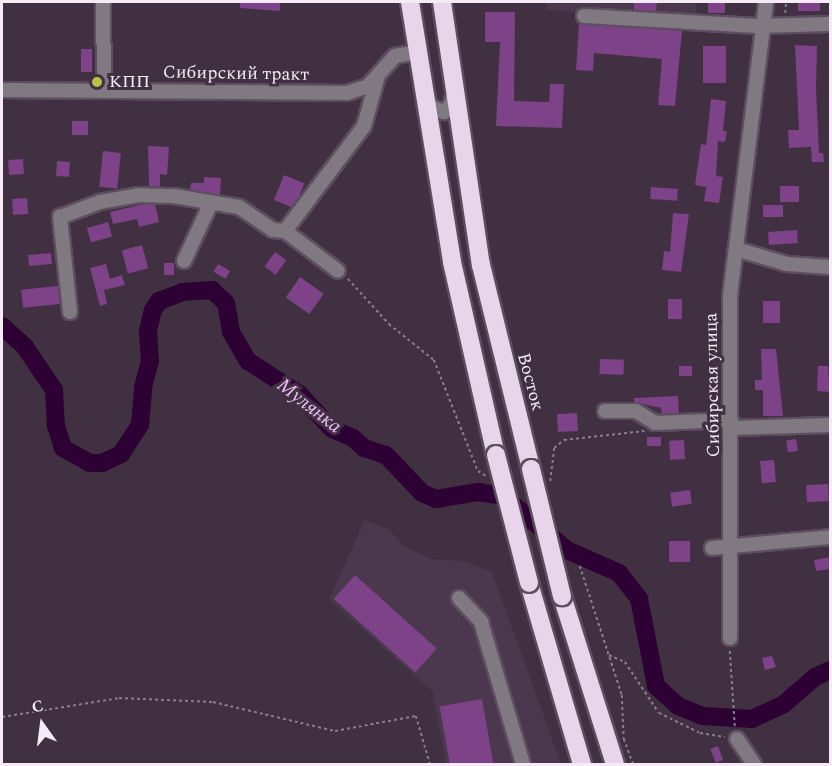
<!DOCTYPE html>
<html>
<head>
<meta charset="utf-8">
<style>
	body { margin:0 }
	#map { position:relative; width:832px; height:766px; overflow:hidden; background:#403042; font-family:Spectral,serif }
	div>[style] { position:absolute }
	.built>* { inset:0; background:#4b374e }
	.river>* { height:18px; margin:-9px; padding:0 9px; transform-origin:9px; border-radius:9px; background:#2e0134 }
	.building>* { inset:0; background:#7d4287; transform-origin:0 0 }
	.path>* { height:1.5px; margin-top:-0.75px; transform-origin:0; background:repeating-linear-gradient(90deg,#8a7d8c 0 3px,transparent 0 6px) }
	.roads { filter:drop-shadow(2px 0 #5d4e5f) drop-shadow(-2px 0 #5d4e5f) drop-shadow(0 2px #5d4e5f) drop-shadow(0 -2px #5d4e5f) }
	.minor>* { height:14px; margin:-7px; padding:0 7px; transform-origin:7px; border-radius:7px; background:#817982 }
	.highway>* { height:18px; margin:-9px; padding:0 9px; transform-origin:9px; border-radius:9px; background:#e8d4eb }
	.bridges { filter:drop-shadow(2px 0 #5d4e5f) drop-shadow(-2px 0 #5d4e5f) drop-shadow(0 2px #5d4e5f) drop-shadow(0 -2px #5d4e5f) }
	.highway-bridge>* { height:18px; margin:-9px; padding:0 9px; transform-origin:9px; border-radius:9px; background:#e8d4eb }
	.dots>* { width:16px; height:16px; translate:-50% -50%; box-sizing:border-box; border:3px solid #403042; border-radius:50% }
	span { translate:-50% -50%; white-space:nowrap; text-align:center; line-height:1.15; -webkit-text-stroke:6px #403042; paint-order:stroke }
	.street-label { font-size:18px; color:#f5ebf7 }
	.poi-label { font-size:18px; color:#f5ebf7 }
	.left { translate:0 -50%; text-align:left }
	.water-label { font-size:20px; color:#eebdf5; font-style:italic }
	.frame { position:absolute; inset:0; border:3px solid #f5ebf7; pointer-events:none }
	.north { position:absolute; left:12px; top:694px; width:60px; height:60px; -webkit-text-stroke:4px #403042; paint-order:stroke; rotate:346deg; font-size:16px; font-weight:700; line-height:24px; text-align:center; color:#f5ebf7 }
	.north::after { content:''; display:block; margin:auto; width:21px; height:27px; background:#f5ebf7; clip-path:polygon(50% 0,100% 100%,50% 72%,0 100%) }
</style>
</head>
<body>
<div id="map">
	<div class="built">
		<i style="clip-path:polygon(546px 2px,696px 2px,696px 18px,546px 10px)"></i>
		<i style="clip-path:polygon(365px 520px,390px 530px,402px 545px,431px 559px,464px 561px,492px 572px,561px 764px,446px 764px,433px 692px,329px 599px)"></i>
	</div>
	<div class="river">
		<i style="left:2px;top:326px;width:31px;rotate:42deg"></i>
		<i style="left:25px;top:347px;width:52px;rotate:56deg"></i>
		<i style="left:54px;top:390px;width:36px;rotate:87deg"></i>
		<i style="left:56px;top:426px;width:23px;rotate:72deg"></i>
		<i style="left:63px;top:448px;width:31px;rotate:29deg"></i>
		<i style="left:90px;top:463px;width:12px"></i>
		<i style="left:102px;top:463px;width:21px;rotate:-25deg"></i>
		<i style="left:121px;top:454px;width:35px;rotate:-57deg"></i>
		<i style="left:140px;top:425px;width:38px;rotate:-85deg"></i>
		<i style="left:143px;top:387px;width:27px;rotate:-75deg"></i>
		<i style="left:150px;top:361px;width:30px;rotate:-94deg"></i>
		<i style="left:148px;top:331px;width:22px;rotate:-77deg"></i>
		<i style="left:153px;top:310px;width:11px;rotate:-56deg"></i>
		<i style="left:159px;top:301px;width:25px;rotate:-21deg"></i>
		<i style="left:182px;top:292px;width:30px;rotate:-4deg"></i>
		<i style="left:212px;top:290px;width:19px;rotate:43deg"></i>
		<i style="left:226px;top:303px;width:29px;rotate:80deg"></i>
		<i style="left:231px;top:332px;width:34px;rotate:60deg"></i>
		<i style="left:248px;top:361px;width:61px;rotate:32.9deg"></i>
		<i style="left:299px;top:394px;width:48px;rotate:46.7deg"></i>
		<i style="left:332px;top:429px;width:23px;rotate:23deg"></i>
		<i style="left:353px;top:438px;width:15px;rotate:42deg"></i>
		<i style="left:364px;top:448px;width:23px;rotate:18deg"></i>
		<i style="left:386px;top:455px;width:52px;rotate:46.5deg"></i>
		<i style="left:422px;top:493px;width:15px;rotate:23deg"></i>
		<i style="left:436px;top:499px;width:43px;rotate:-9.5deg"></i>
		<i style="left:478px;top:492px;width:25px;rotate:9deg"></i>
		<i style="left:503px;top:496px;width:84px;rotate:40.2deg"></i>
		<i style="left:567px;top:550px;width:57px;rotate:23.9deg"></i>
		<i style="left:619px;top:573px;width:33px;rotate:52deg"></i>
		<i style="left:639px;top:599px;width:89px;rotate:78.9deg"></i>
		<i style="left:656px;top:686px;width:30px;rotate:42deg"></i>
		<i style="left:678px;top:706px;width:27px;rotate:22deg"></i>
		<i style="left:703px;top:716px;width:49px;rotate:3.5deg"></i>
		<i style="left:752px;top:719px;width:35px;rotate:-25deg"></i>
		<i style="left:784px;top:704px;width:41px;rotate:-41.1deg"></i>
		<i style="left:815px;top:677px;width:17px;rotate:-25deg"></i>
	</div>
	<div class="building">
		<i style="clip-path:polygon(240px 2px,280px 2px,280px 11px,240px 8px)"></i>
		<i style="clip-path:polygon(634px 2px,657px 2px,656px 11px,634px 10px)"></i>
		<i style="left:708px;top:2px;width:17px;height:11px"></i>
		<i style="left:798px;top:2px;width:22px;height:9px"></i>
		<i style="clip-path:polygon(485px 12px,515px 12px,514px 101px,549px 102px,550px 84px,564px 84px,562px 128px,496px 126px,500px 42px,485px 42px)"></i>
		<i style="clip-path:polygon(579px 23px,682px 31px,675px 106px,658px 105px,662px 59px,594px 53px,593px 71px,576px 70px)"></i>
		<i style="clip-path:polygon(795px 45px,817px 46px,816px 88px,819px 153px,823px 153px,824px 162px,812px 162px,811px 147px,789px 148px,788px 130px,799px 130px)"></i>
		<i style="left:703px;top:46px;width:23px;height:37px"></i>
		<i style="left:81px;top:49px;width:11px;height:23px"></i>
		<i style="clip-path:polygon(711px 99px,726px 101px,723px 131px,727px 131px,725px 142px,718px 141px,716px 176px,723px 177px,719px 203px,704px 201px,706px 187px,695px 185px,701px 144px,706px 145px)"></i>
		<i style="left:72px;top:121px;width:16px;height:14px"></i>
		<i style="clip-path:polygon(148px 146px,169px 147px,167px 175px,160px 174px,160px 187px,149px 186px)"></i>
		<i style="left:103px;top:151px;width:18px;height:36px;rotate:6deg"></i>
		<i style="left:23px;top:159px;width:15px;height:15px;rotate:86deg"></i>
		<i style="left:57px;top:161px;width:13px;height:15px;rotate:4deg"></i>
		<i style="left:284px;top:175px;width:22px;height:27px;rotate:22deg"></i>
		<i style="clip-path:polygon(204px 177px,221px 178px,220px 195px,190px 190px,191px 183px,204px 183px)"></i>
		<i style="left:780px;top:186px;width:19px;height:16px"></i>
		<i style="left:651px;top:187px;width:27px;height:12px;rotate:4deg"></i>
		<i style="left:27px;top:198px;width:16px;height:15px;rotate:86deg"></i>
		<i style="clip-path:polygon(144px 204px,155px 204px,159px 222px,139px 227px,137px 219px,113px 224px,110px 212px)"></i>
		<i style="left:783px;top:205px;width:12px;height:20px;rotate:90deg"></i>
		<i style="clip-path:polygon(673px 213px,689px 214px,681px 272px,662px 270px,664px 251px,670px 252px)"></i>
		<i style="left:108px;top:222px;width:15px;height:22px;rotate:74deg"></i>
		<i style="left:797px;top:230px;width:13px;height:29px;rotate:86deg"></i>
		<i style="left:142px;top:245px;width:24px;height:21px;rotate:75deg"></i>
		<i style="left:275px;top:252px;width:14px;height:18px;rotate:36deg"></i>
		<i style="left:51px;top:253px;width:11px;height:23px;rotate:85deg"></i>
		<i style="left:164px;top:263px;width:10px;height:12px"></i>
		<i style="clip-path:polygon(106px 264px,110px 279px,122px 275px,125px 285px,104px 290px,107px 304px,100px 306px,90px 268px)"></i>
		<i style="left:218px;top:264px;width:14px;height:9px;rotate:30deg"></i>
		<i style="left:300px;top:277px;width:29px;height:25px;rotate:35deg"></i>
		<i style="left:58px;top:286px;width:18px;height:37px;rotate:84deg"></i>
		<i style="left:668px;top:299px;width:14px;height:20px"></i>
		<i style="left:763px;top:301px;width:17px;height:22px"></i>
		<i style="clip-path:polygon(761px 349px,776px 349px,783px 416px,763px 416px,763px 390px,755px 390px,755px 380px,762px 380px)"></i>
		<i style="left:600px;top:359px;width:24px;height:15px;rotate:2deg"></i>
		<i style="left:679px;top:366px;width:13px;height:10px"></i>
		<i style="clip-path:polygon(818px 366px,828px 366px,830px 392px,817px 391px)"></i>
		<i style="clip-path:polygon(678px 396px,679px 413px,662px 414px,661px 408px,634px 402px,634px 398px)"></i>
		<i style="left:577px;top:413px;width:18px;height:20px;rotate:87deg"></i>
		<i style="left:647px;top:437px;width:14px;height:9px"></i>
		<i style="left:796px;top:439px;width:12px;height:10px;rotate:81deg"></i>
		<i style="left:684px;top:440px;width:19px;height:15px;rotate:87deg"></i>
		<i style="left:774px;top:460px;width:22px;height:14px;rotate:85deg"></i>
		<i style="left:828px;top:484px;width:17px;height:22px;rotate:87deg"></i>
		<i style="left:690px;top:490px;width:14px;height:20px;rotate:82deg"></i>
		<i style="left:669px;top:541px;width:21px;height:21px"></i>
		<i style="clip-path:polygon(831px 557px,831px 569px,816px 571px,814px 560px)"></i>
		<i style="left:355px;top:575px;width:110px;height:32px;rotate:42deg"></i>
		<i style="clip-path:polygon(772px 656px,776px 667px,765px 670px,762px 658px)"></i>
		<i style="left:482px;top:699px;width:67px;height:43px;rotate:80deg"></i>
		<i style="left:718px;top:746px;width:15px;height:8px;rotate:70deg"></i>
	</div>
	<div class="path">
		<i style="left:785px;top:13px;width:11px;rotate:-85deg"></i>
		<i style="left:348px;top:279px;width:61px;rotate:47.7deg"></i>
		<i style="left:389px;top:324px;width:58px;rotate:38.7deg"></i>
		<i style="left:434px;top:360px;width:119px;rotate:68.4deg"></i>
		<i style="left:478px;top:471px;width:9px;rotate:32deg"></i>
		<i style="left:550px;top:481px;width:33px;rotate:-83deg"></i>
		<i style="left:554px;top:448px;width:13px;rotate:-39deg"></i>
		<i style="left:564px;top:440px;width:81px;rotate:-6.3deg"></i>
		<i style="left:580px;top:566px;width:136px;rotate:72deg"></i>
		<i style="left:622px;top:695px;width:44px;rotate:87.4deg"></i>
		<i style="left:624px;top:739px;width:27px;rotate:70deg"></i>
		<i style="left:730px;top:651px;width:76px;rotate:86.2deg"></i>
		<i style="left:609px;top:655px;width:17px;rotate:24deg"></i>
		<i style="left:625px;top:662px;width:61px;rotate:56.3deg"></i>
		<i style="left:659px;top:713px;width:46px;rotate:26deg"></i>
		<i style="left:700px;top:733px;width:25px;rotate:9deg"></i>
		<i style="left:2px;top:717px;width:119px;rotate:-9.2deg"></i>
		<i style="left:119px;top:698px;width:94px;rotate:2.4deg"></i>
		<i style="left:213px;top:702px;width:125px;rotate:13.4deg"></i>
		<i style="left:335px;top:731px;width:82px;rotate:-10.5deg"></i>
		<i style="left:416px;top:716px;width:50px;rotate:73.7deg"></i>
	</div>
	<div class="roads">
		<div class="minor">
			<i style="left:103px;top:2px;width:88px;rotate:89.3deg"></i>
			<i style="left:584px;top:16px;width:173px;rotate:3.3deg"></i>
			<i style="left:757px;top:26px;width:73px;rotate:-1.6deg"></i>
			<i style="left:2px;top:90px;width:345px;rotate:0.5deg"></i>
			<i style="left:347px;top:93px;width:22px;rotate:-18deg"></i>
			<i style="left:368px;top:86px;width:40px;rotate:-48deg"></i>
			<i style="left:395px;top:56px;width:23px;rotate:-10deg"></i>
			<i style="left:425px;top:99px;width:12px;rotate:48deg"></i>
			<i style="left:433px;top:108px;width:12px;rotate:20deg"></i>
			<i style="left:444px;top:112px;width:10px;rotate:-45deg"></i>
			<i style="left:451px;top:105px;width:13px;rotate:-77deg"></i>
			<i style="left:285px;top:231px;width:66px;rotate:37deg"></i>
			<i style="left:736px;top:249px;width:53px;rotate:16.4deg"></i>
			<i style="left:787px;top:264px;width:43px;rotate:4deg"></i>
			<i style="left:184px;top:261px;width:62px;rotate:-65.1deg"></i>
			<i style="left:70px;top:312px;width:96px;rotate:-96deg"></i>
			<i style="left:60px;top:217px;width:43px;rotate:-20.6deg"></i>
			<i style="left:100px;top:202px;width:39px;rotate:-10deg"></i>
			<i style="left:138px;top:195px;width:36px;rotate:2deg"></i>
			<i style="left:174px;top:196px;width:66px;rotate:9.6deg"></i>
			<i style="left:239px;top:207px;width:41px;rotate:34.1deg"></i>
			<i style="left:273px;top:230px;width:12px;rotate:5deg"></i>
			<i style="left:285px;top:231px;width:131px;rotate:-53deg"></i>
			<i style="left:364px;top:126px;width:52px;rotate:-74.4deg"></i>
			<i style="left:605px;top:411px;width:31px"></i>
			<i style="left:636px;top:411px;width:22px;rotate:32deg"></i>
			<i style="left:655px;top:423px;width:76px;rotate:-2.3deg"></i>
			<i style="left:732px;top:428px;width:98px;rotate:-1.8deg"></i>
			<i style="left:712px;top:548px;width:119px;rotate:-5.3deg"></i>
			<i style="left:459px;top:598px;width:33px;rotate:47deg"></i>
			<i style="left:481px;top:622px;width:148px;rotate:73.5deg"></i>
			<i style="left:730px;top:638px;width:342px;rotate:-90deg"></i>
			<i style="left:730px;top:296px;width:296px;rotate:-83deg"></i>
			<i style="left:737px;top:739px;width:30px;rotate:56deg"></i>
		</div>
		<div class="highway">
			<i style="left:410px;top:2px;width:263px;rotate:80.8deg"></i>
			<i style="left:452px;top:262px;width:198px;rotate:77.2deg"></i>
			<i style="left:442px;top:2px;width:266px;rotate:81.6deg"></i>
			<i style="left:481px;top:265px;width:210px;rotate:76.2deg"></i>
			<i style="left:529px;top:583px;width:189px;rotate:73.7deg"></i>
			<i style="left:562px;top:596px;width:176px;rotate:72.5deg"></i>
		</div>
	</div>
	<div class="bridges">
		<div class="highway-bridge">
			<i style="left:496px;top:455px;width:132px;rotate:75.5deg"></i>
			<i style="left:531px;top:469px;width:131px;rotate:76.3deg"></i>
		</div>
	</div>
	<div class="dots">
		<i style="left:97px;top:82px;background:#bac045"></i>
	</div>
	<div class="street-label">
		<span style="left:236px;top:74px;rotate:1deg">Сибирский тракт</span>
		<span style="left:530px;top:382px;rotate:75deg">Восток</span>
		<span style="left:713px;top:385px;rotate:-91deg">Сибирская улица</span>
	</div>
	<div class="poi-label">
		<span class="left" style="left:109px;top:82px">КПП</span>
	</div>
	<div class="water-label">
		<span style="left:309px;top:406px;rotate:38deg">Мулянка</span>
	</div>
	<div class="frame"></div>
	<div class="north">С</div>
</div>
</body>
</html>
